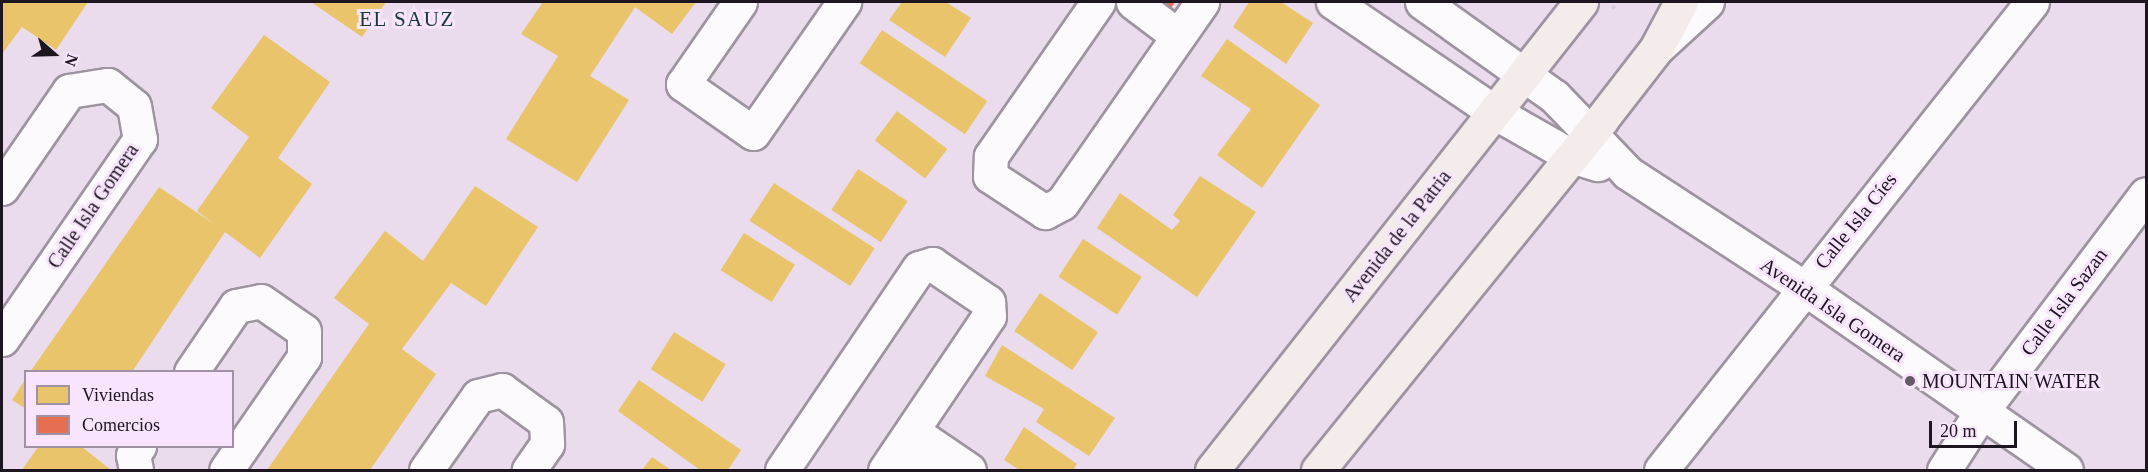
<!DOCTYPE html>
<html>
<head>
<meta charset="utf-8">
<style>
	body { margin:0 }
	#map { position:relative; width:2148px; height:472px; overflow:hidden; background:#eadced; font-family:"Times New Roman",serif }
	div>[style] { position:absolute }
	.homes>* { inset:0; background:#e9c46a; transform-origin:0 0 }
	.shops>* { inset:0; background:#e76f51 }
	.path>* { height:4px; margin-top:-2px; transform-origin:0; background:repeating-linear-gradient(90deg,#d6d2d7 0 4.5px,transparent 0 9px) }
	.roads { filter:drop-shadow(2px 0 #9e93a0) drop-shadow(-2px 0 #9e93a0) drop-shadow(0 2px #9e93a0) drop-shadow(0 -2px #9e93a0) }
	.minor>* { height:33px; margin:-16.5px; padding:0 16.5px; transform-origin:16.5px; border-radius:16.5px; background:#fcfafc }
	.tertiary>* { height:33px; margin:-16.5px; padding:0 16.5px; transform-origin:16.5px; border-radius:16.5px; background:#fcfafc }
	.primary>* { height:33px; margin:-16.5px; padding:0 16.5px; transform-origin:16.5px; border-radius:16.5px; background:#f3eceb }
	.dots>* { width:16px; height:16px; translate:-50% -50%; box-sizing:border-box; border:3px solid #f8e5fd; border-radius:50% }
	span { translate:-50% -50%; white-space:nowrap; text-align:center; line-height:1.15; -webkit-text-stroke:6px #f8e5fd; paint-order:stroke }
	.street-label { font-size:20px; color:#1d151f }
	.poi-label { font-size:20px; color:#1d151f }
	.left { translate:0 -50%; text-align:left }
	.neighbourhood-label { font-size:21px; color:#163938; letter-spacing:1.5px }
	.frame { position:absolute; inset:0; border:3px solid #1d151f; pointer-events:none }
	.legend { position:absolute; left:24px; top:370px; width:210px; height:78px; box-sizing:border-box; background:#f8e5fd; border:2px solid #a092a4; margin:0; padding:8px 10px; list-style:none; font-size:18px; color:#1d151f }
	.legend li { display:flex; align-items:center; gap:12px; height:30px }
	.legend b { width:30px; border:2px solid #a092a4 }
	.north { position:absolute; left:24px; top:24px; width:60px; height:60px; -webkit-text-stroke:4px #f8e5fd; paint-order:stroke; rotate:110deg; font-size:16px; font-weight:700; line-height:24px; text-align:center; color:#1d151f }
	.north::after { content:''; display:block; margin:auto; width:21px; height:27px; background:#1d151f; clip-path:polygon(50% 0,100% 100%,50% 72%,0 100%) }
	.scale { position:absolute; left:1929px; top:421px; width:88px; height:27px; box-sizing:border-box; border:3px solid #1d151f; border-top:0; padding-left:8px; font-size:18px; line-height:21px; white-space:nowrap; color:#1d151f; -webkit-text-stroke:4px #f8e5fd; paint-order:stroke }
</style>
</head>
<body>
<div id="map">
	<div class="homes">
		<i style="clip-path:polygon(2px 2px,88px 2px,56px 50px,22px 27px,2px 54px)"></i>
		<i style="clip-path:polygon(311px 2px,386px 2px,362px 37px)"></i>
		<i style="clip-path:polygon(543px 2px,696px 2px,672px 34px,635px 7px,590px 76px,629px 100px,577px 182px,506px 139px,558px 56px,521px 34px)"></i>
		<i style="clip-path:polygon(902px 2px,946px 2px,971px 18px,945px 57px,889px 20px)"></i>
		<i style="clip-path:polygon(1249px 2px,1281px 2px,1313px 23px,1286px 64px,1233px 27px)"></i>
		<i style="left:882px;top:30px;width:127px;height:40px;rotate:34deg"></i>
		<i style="clip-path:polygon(264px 35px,330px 82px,278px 158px,312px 184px,260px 258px,225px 232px,132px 372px,30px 372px,159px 187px,214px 224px,197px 211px,249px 137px,211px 108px)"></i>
		<i style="clip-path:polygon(1227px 39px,1320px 105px,1262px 188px,1217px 155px,1251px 109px,1201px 76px)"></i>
		<i style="left:897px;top:111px;width:63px;height:37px;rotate:37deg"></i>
		<i style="left:858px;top:169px;width:59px;height:49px;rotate:33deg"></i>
		<i style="clip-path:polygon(1200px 176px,1256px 212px,1197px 297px,1097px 228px,1120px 193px,1172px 230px,1180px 221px,1173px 215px)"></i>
		<i style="left:774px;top:183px;width:120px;height:45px;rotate:33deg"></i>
		<i style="clip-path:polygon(475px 186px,538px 227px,486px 306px,451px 283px,402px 349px,436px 374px,370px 470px,267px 470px,369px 324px,334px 298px,385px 231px,423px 261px)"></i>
		<i style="left:744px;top:233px;width:60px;height:44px;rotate:32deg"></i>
		<i style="left:1083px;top:239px;width:70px;height:45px;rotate:33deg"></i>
		<i style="left:1040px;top:293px;width:70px;height:46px;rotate:34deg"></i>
		<i style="left:674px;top:332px;width:61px;height:44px;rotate:32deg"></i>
		<i style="clip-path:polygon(1002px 345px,1115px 418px,1089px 456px,1036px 422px,1044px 409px,985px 376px)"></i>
		<i style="clip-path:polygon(26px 378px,26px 409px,12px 400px)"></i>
		<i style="clip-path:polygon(639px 380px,741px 450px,728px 470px,700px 470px,618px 411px)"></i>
		<i style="clip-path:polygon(1024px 427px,1077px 464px,1073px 470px,1019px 470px,1004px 460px)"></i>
		<i style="clip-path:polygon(38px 447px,82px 447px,111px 470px,22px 470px)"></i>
		<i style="clip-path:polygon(652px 457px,671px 470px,642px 470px)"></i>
	</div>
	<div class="shops">
		<i style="clip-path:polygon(1161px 2px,1175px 2px,1171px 8px)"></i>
	</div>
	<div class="path">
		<i style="left:1612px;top:9px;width:9px;rotate:-49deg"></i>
	</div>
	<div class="roads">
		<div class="minor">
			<i style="left:740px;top:2px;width:100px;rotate:124.8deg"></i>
			<i style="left:683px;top:84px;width:85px;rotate:35deg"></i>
			<i style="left:753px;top:133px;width:160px;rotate:-55.2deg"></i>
			<i style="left:1098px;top:2px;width:188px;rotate:124.8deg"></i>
			<i style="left:991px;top:156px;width:20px;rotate:93deg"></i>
			<i style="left:990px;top:176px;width:66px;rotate:33.2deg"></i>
			<i style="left:1045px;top:212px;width:19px;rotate:-28deg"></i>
			<i style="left:1062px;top:203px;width:245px;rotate:-55.1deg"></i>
			<i style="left:1133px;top:2px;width:56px;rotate:37.1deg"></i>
			<i style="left:1659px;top:46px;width:65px;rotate:-42.5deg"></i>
			<i style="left:2px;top:188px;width:118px;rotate:-55.4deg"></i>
			<i style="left:69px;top:91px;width:39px;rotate:-9deg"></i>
			<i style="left:108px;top:85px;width:33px;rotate:39deg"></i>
			<i style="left:134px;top:106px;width:34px;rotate:80deg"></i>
			<i style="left:140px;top:139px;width:243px;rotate:124.6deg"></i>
			<i style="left:191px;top:372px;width:80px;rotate:-55.7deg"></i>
			<i style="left:236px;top:306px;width:25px;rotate:-11deg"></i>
			<i style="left:261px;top:301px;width:52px;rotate:34.9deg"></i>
			<i style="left:304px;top:331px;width:26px;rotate:90deg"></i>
			<i style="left:304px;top:357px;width:137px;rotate:124.6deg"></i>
			<i style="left:912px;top:431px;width:69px;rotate:34.4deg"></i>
			<i style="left:896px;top:454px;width:30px;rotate:33deg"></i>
			<i style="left:136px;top:470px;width:15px;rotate:-101deg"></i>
			<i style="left:133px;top:455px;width:11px;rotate:-56deg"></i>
			<i style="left:426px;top:470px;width:90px;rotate:-54.9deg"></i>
			<i style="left:478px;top:396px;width:25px;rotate:-14deg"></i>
			<i style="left:502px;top:390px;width:54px;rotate:36deg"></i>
			<i style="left:546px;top:422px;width:22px;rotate:87deg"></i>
			<i style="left:547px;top:444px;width:32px;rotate:125deg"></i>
			<i style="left:782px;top:470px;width:244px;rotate:-55.9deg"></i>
			<i style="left:919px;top:268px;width:14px;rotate:-17deg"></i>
			<i style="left:932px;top:264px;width:68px;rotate:34.2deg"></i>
			<i style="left:988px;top:302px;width:14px;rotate:86deg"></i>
			<i style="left:989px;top:316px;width:186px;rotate:124deg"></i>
			<i style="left:1661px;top:470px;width:597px;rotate:-51.59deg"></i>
			<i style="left:1944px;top:470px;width:69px;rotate:-57.5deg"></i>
			<i style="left:1981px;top:412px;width:273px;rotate:-52.9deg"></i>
		</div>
		<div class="tertiary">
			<i style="left:1333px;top:2px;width:195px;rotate:34.3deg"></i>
			<i style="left:1494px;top:112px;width:89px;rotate:29.7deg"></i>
			<i style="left:1571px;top:156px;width:28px;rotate:17deg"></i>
			<i style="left:1422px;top:2px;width:162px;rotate:35.5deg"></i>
			<i style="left:1554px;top:96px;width:107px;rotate:46.1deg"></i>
			<i style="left:1628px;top:173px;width:209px;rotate:33.1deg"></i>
			<i style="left:1803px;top:287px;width:320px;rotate:34.8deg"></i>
		</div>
		<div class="primary">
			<i style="left:1212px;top:470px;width:596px;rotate:-51.75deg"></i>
			<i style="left:1318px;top:470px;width:450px;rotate:-51deg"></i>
			<i style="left:1601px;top:120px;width:90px;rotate:-52.2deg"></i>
			<i style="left:1656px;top:49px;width:53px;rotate:-62deg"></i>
		</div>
	</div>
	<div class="dots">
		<i style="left:1910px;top:381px;background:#655b67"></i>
	</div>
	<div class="street-label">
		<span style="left:93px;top:206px;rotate:-56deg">Calle Isla Gomera</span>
		<span style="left:1856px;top:221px;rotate:-51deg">Calle Isla Cíes</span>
		<span style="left:1397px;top:236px;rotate:-52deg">Avenida de la Patria</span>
		<span style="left:2064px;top:302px;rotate:-53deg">Calle Isla Sazan</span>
		<span style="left:1833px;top:310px;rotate:34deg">Avenida Isla Gomera</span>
	</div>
	<div class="poi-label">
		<span class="left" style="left:1922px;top:381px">MOUNTAIN WATER</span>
	</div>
	<div class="neighbourhood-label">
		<span style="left:407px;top:19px">EL SAUZ</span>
	</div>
	<div class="frame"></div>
	<ul class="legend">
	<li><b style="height:16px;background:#e9c46a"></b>Viviendas</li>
	<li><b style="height:16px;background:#e76f51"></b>Comercios</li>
	</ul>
	<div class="north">N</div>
	<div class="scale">20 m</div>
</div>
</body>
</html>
